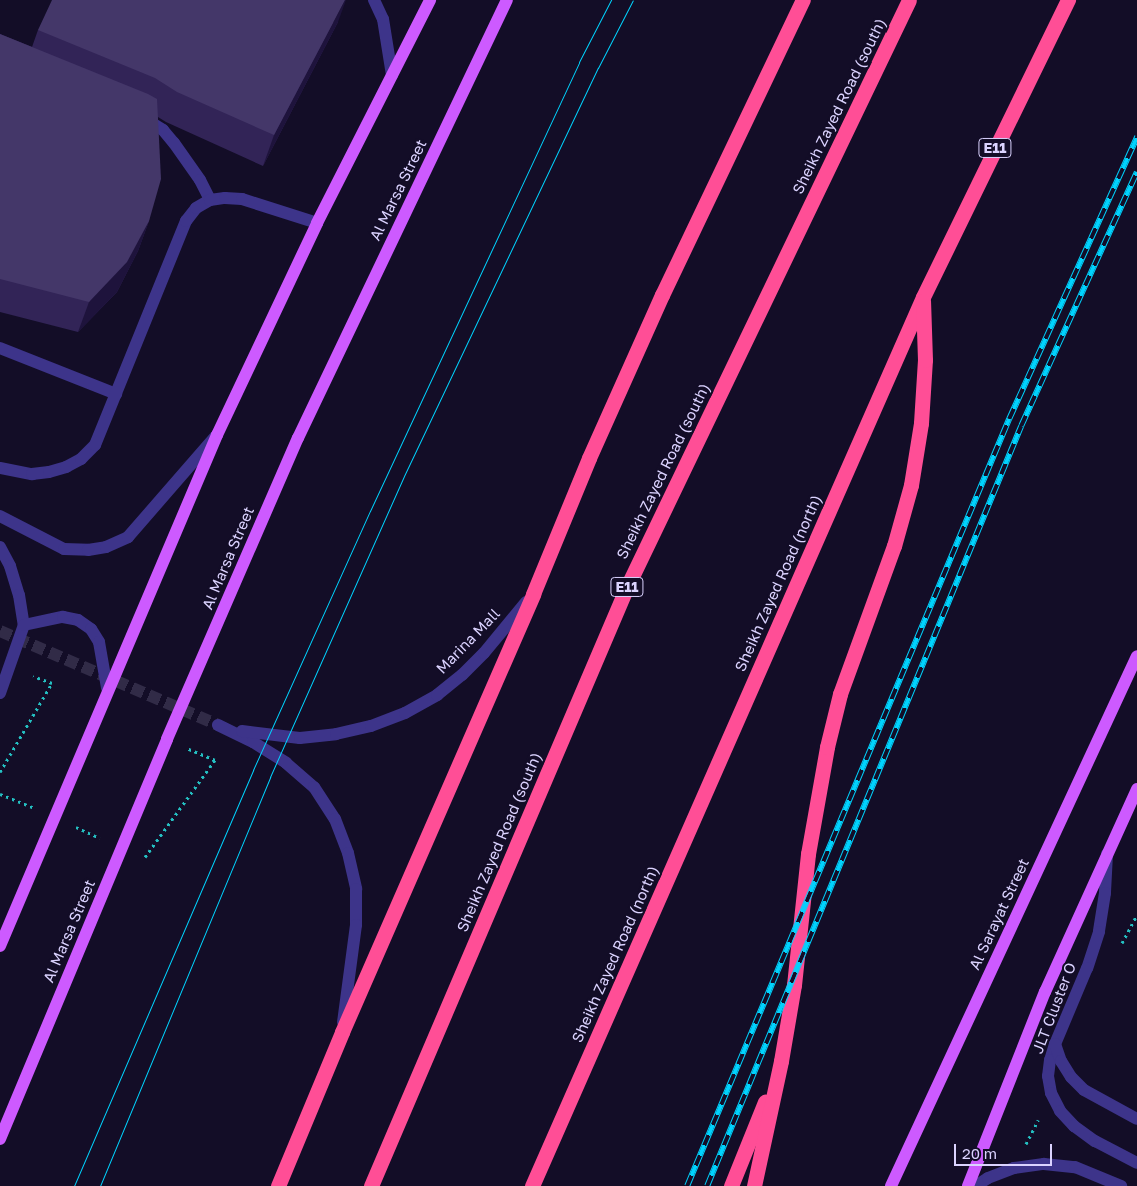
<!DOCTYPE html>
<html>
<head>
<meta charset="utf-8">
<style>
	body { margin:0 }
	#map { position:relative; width:1137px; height:1186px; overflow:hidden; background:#130d27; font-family:"Golos Text",sans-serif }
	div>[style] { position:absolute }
	.minor-tunnel>* { height:12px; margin-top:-6px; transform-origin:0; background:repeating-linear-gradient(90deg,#312b47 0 12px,transparent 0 18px) }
	.path>* { height:3px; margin-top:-1.5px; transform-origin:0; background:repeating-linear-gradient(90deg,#24c0c2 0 2.5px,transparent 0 6.5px) }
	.minor>* { height:12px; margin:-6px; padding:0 6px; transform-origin:6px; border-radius:6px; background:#3d348a }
	.major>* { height:12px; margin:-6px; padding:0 6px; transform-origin:6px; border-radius:6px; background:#cd5aff }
	.highway>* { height:15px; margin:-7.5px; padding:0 7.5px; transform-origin:7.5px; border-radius:7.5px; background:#ff4e96 }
	.tram>* { height:1px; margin:-0.5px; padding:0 0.5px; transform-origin:0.5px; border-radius:0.5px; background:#00d3fe }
	.rail>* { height:5.5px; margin-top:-2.75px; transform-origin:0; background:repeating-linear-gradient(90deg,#130d27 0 11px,#00d3fe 0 22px); box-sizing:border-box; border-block:1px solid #00d3fe }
	.wall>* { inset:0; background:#322457 }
	.shaded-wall>* { inset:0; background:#1e133c }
	.building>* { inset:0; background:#443769 }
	span { translate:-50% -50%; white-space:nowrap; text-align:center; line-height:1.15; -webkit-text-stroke:4px #130d27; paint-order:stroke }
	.shield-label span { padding:1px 4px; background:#130d27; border:1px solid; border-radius:4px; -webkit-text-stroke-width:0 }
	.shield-label { font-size:14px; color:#dbd3ff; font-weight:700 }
	.street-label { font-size:15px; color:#dbd3ff }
	.scale { position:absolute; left:954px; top:1144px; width:98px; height:22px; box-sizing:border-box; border:2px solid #dbd3ff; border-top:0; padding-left:6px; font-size:15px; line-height:18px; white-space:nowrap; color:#dbd3ff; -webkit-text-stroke:4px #130d27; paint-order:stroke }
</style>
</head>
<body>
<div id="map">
	<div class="minor-tunnel">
		<i style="left:0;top:631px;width:237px;rotate:23.3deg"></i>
	</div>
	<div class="path">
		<i style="left:0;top:772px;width:103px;rotate:-59.7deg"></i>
		<i style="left:52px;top:683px;width:20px;rotate:-160deg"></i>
		<i style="left:0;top:794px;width:37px;rotate:22deg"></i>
		<i style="left:76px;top:827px;width:26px;rotate:25deg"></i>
		<i style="left:145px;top:857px;width:120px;rotate:-54.2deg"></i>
		<i style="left:215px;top:760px;width:30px;rotate:-157deg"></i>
		<i style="left:1122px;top:943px;width:32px;rotate:-62deg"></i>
		<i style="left:1026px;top:1144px;width:27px;rotate:-63deg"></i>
	</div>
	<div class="minor">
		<i style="left:374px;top:0;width:21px;rotate:65deg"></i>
		<i style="left:383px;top:19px;width:57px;rotate:80.9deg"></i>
		<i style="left:145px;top:119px;width:21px;rotate:31deg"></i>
		<i style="left:163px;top:130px;width:17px;rotate:50deg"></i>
		<i style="left:174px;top:143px;width:45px;rotate:54.9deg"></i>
		<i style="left:200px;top:180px;width:22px;rotate:63deg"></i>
		<i style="left:0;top:348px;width:125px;rotate:21.6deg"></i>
		<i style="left:0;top:468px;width:33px;rotate:11deg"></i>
		<i style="left:32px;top:474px;width:17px;rotate:-7deg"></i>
		<i style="left:49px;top:472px;width:18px;rotate:-16deg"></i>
		<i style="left:66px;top:467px;width:17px;rotate:-28deg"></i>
		<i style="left:81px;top:459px;width:20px;rotate:-45deg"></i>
		<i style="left:95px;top:445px;width:242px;rotate:-67.9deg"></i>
		<i style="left:186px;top:221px;width:16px;rotate:-52deg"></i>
		<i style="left:196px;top:208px;width:16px;rotate:-30deg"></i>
		<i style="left:210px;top:200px;width:15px;rotate:-8deg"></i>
		<i style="left:225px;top:198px;width:17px;rotate:3deg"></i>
		<i style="left:242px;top:199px;width:79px;rotate:17.7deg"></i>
		<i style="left:0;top:516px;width:72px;rotate:27.3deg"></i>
		<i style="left:64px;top:549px;width:24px;rotate:2deg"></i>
		<i style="left:88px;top:550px;width:18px;rotate:-9deg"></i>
		<i style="left:106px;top:547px;width:24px;rotate:-24deg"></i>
		<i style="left:128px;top:537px;width:133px;rotate:-49deg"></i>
		<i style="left:0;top:547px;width:21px;rotate:62deg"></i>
		<i style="left:10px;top:566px;width:30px;rotate:73deg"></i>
		<i style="left:19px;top:595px;width:30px;rotate:81deg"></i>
		<i style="left:0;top:693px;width:72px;rotate:-70.6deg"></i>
		<i style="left:24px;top:625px;width:40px;rotate:-12deg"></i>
		<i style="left:63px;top:617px;width:15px;rotate:11deg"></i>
		<i style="left:78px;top:620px;width:16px;rotate:35deg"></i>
		<i style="left:91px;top:629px;width:15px;rotate:58deg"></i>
		<i style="left:99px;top:642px;width:47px;rotate:80.1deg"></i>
		<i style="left:218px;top:725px;width:39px;rotate:26deg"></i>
		<i style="left:253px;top:742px;width:39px;rotate:32deg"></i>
		<i style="left:286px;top:763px;width:37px;rotate:41deg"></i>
		<i style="left:314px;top:787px;width:38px;rotate:57deg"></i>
		<i style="left:335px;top:819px;width:36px;rotate:69deg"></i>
		<i style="left:348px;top:853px;width:37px;rotate:77deg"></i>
		<i style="left:356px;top:889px;width:36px;rotate:90deg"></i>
		<i style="left:356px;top:925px;width:98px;rotate:97.6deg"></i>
		<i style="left:242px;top:731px;width:58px;rotate:6.9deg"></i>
		<i style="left:300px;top:738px;width:36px;rotate:-6deg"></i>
		<i style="left:336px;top:734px;width:36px;rotate:-13deg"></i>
		<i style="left:371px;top:726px;width:36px;rotate:-21deg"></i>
		<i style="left:405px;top:713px;width:37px;rotate:-29deg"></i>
		<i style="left:437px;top:695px;width:32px;rotate:-39deg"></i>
		<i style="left:462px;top:675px;width:31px;rotate:-45deg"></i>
		<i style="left:484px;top:653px;width:66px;rotate:-50.5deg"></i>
		<i style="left:1107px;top:854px;width:39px;rotate:93deg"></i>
		<i style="left:1105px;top:893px;width:39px;rotate:99deg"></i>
		<i style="left:1099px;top:932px;width:38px;rotate:108deg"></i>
		<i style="left:1087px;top:968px;width:82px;rotate:112.8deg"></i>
		<i style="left:1055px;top:1044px;width:17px;rotate:107deg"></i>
		<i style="left:1050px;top:1060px;width:16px;rotate:97deg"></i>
		<i style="left:1048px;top:1076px;width:17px;rotate:80deg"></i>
		<i style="left:1051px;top:1093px;width:20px;rotate:63deg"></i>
		<i style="left:1060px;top:1111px;width:21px;rotate:47deg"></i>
		<i style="left:1074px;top:1126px;width:26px;rotate:36deg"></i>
		<i style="left:1095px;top:1141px;width:47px;rotate:27.6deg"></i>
		<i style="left:1055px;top:1044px;width:18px;rotate:71deg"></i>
		<i style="left:1061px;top:1061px;width:19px;rotate:58deg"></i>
		<i style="left:1071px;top:1077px;width:18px;rotate:45deg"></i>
		<i style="left:1084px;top:1090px;width:60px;rotate:28.7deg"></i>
		<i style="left:976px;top:1186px;width:14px;rotate:-34deg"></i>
		<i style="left:988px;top:1178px;width:28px;rotate:-21deg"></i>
		<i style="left:1014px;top:1168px;width:30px;rotate:-8deg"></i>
		<i style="left:1044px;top:1164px;width:31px;rotate:6deg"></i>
		<i style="left:1075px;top:1167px;width:50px;rotate:22.4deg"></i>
	</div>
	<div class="major">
		<i style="left:0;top:946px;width:555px;rotate:-66.99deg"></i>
		<i style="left:217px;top:435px;width:234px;rotate:-64.7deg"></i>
		<i style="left:317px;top:223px;width:250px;rotate:-63.1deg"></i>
		<i style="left:0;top:1139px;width:433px;rotate:-67.3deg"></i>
		<i style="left:167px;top:739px;width:328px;rotate:-66.5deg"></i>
		<i style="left:298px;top:438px;width:485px;rotate:-64.5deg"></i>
		<i style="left:891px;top:1186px;width:584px;rotate:-65.1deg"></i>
		<i style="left:968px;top:1186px;width:209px;rotate:-68.4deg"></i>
		<i style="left:1045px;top:992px;width:223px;rotate:-65.6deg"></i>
	</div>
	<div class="highway">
		<i style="left:278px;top:1186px;width:167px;rotate:-67.4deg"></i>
		<i style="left:342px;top:1032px;width:478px;rotate:-66.4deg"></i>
		<i style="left:533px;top:594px;width:147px;rotate:-67.6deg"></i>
		<i style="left:589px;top:458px;width:179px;rotate:-65.9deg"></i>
		<i style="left:662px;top:295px;width:327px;rotate:-64.5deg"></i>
		<i style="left:371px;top:1186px;width:649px;rotate:-66.87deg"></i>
		<i style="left:626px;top:589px;width:653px;rotate:-64.34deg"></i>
		<i style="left:532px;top:1186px;width:971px;rotate:-66.26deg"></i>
		<i style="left:923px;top:297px;width:331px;rotate:-64deg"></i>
		<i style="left:731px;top:1186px;width:91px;rotate:-68deg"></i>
		<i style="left:754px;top:1186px;width:128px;rotate:-77.8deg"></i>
		<i style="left:781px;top:1061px;width:77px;rotate:-80.3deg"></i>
		<i style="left:794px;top:985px;width:132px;rotate:-83.9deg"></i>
		<i style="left:808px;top:854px;width:109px;rotate:-79.9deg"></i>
		<i style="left:827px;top:747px;width:55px;rotate:-76.2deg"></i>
		<i style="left:840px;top:694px;width:158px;rotate:-70deg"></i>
		<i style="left:894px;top:546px;width:63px;rotate:-74.4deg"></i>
		<i style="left:911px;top:485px;width:63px;rotate:-80.8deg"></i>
		<i style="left:921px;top:423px;width:63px;rotate:-86.4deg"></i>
		<i style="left:925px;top:360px;width:59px;rotate:-91.9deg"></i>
	</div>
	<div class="tram">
		<i style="left:74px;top:1186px;width:453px;rotate:-66.7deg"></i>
		<i style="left:253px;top:770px;width:284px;rotate:-65.7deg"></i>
		<i style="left:370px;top:511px;width:495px;rotate:-65deg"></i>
		<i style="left:579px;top:62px;width:70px;rotate:-62.7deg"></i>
		<i style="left:100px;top:1186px;width:443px;rotate:-67.4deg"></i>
		<i style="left:270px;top:777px;width:329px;rotate:-66deg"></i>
		<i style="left:404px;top:476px;width:452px;rotate:-64.6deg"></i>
		<i style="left:598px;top:68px;width:76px;rotate:-62.8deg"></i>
	</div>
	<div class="rail">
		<i style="left:687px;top:1186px;width:832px;rotate:-67.23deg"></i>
		<i style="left:1009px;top:419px;width:310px;rotate:-65.6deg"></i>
		<i style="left:707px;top:1186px;width:822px;rotate:-67.55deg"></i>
		<i style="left:1021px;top:426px;width:279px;rotate:-65.5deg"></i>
	</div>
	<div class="wall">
		<i style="clip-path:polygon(338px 22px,263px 166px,166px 122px,158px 117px,149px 221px,138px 251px,117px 292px,78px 332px,0 312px,0 34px,32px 47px,38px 30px)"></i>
	</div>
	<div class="shaded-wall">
		<i style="clip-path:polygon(345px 0,346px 0,338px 22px,263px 166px,274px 135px)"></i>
		<i style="clip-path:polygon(149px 221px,138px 251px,117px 292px,78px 332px,89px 302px)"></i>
	</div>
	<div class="building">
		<i style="clip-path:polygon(52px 0,345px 0,274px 135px,177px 92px,155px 78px,38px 30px)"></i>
		<i style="clip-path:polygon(0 34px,148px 94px,157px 99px,161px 179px,149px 221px,127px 262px,89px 302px,0 279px)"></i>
	</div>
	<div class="shield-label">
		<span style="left:995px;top:148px">E11</span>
		<span style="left:627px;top:587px">E11</span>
	</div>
	<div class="street-label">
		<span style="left:839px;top:106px;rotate:-64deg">Sheikh Zayed Road (south)</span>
		<span style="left:398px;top:190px;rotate:-64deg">Al Marsa Street</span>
		<span style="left:663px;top:471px;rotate:-64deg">Sheikh Zayed Road (south)</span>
		<span style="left:228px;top:558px;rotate:-67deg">Al Marsa Street</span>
		<span style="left:778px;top:583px;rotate:-66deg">Sheikh Zayed Road (north)</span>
		<span style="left:468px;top:641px;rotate:-46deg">Marina Mall</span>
		<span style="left:499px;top:842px;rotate:-67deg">Sheikh Zayed Road (south)</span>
		<span style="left:999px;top:914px;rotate:-65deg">Al Sarayat Street</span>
		<span style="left:69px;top:931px;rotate:-67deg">Al Marsa Street</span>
		<span style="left:615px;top:954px;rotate:-66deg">Sheikh Zayed Road (north)</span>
		<span style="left:1054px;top:1008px;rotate:-69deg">JLT Cluster O</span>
	</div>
	<div class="scale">20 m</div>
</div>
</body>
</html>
